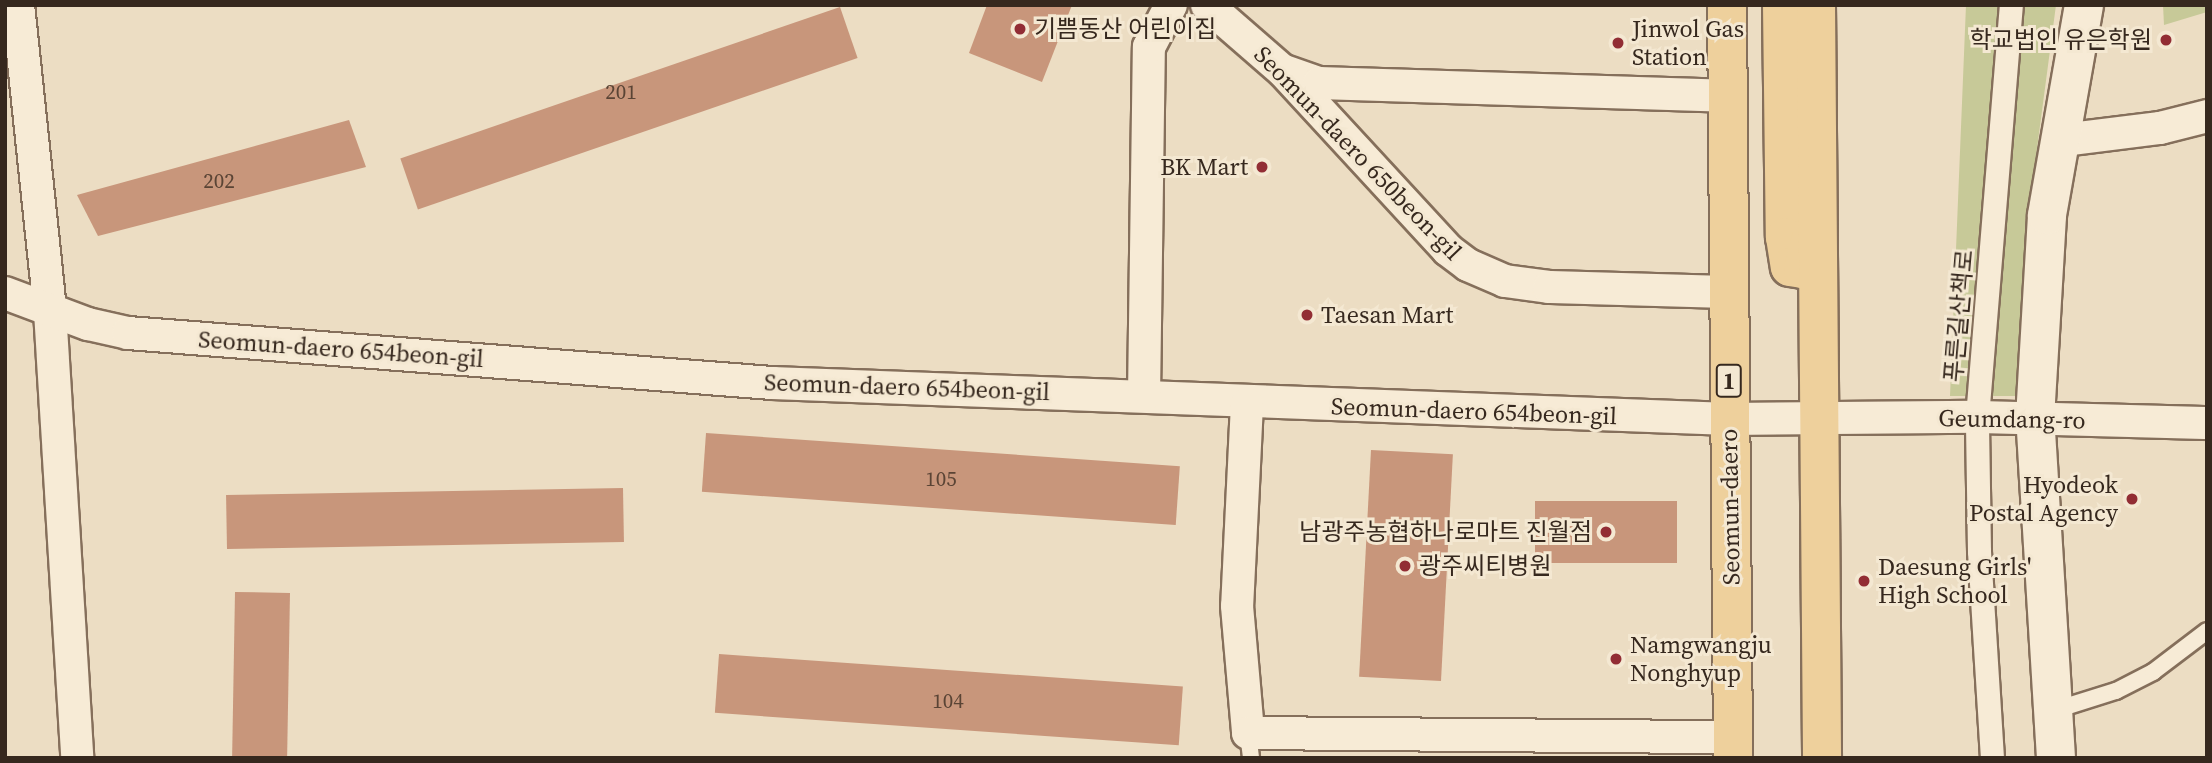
<!DOCTYPE html>
<html>
<head>
<meta charset="utf-8">
<style>
	body { margin:0 }
	#map { position:relative; width:2212px; height:763px; overflow:hidden; background:#ecddc3; font-family:"Source Serif 4","Noto Sans KR",serif }
	div>[style] { position:absolute }
	.green>* { inset:0; background:#c7c998 }
	.building>* { inset:0; background:#c8967b; transform-origin:0 0 }
	.roads { filter:drop-shadow(2px 0 #856f5b) drop-shadow(-2px 0 #856f5b) drop-shadow(0 2px #856f5b) drop-shadow(0 -2px #856f5b) }
	.service>* { height:16px; margin:-8px; padding:0 8px; transform-origin:8px; border-radius:8px; background:#f7ebd6 }
	.pedestrian>* { height:23px; margin:-11.5px; padding:0 11.5px; transform-origin:11.5px; border-radius:11.5px; background:#f7ebd6 }
	.minor>* { height:32px; margin:-16px; padding:0 16px; transform-origin:16px; border-radius:16px; background:#f7ebd6 }
	.tertiary>* { height:38px; margin:-19px; padding:0 19px; transform-origin:19px; border-radius:19px; background:#f7ebd6 }
	.primary>* { height:38px; margin:-19px; padding:0 19px; transform-origin:19px; border-radius:19px; background:#eed09c }
	.dots>* { width:19px; height:19px; translate:-50% -50%; box-sizing:border-box; border:4px solid #f4e8d2; border-radius:50% }
	span { translate:-50% -50%; white-space:nowrap; text-align:center; line-height:1.15; -webkit-text-stroke:6px #f4e8d2; paint-order:stroke }
	.number-label { font-size:21px; color:#5a4435 }
	.number-label span { -webkit-text-stroke-width:0 }
	.shield-label span { padding:2px 5px; background:#f4e8d2; border:2px solid; border-radius:5px; -webkit-text-stroke-width:0 }
	.shield-label { font-size:23px; color:#36281e; font-weight:700 }
	.poi-label { font-size:24px; color:#36281e }
	.left { translate:0 -50%; text-align:left }
	.right { translate:-100% -50%; text-align:right }
	.street-label { font-size:24px; color:#36281e }
	.frame { position:absolute; inset:0; border:7px solid #36281e; pointer-events:none }
</style>
</head>
<body>
<div id="map">
	<div class="green">
		<i style="clip-path:polygon(1966px 5px,2056px 5px,2025px 239px,2019px 396px,1950px 396px)"></i>
		<i style="clip-path:polygon(2163px 5px,2207px 5px,2207px 12px,2164px 25px)"></i>
	</div>
	<div class="building">
		<i style="clip-path:polygon(987px 5px,1072px 5px,1042px 82px,969px 53px)"></i>
		<i style="left:840px;top:7px;width:54px;height:465px;rotate:71deg"></i>
		<i style="clip-path:polygon(349px 120px,366px 167px,98px 236px,77px 195px)"></i>
		<i style="left:706px;top:433px;width:475px;height:59px;rotate:4deg"></i>
		<i style="left:1371px;top:450px;width:82px;height:227px;rotate:3deg"></i>
		<i style="left:623px;top:488px;width:54px;height:397px;rotate:89deg"></i>
		<i style="left:1677px;top:501px;width:62px;height:142px;rotate:90deg"></i>
		<i style="left:235px;top:592px;width:55px;height:166px;rotate:1deg"></i>
		<i style="left:719px;top:654px;width:465px;height:59px;rotate:4deg"></i>
	</div>
	<div class="roads">
		<div class="service">
			<i style="left:2052px;top:711px;width:67px;rotate:-17.4deg"></i>
			<i style="left:2116px;top:691px;width:42px;rotate:-27.2deg"></i>
			<i style="left:2153px;top:672px;width:68px;rotate:-37.2deg"></i>
			<i style="left:1248px;top:733px;width:25px;rotate:83deg"></i>
		</div>
		<div class="pedestrian">
			<i style="left:1992px;top:758px;width:207px;rotate:-93.6deg"></i>
			<i style="left:1979px;top:551px;width:134px;rotate:-90.9deg"></i>
			<i style="left:1977px;top:417px;width:413px;rotate:-85.3deg"></i>
		</div>
		<div class="minor">
			<i style="left:18px;top:5px;width:308px;rotate:84deg"></i>
			<i style="left:50px;top:311px;width:448px;rotate:86.5deg"></i>
			<i style="left:1207px;top:5px;width:101px;rotate:41deg"></i>
			<i style="left:1283px;top:71px;width:243px;rotate:47.3deg"></i>
			<i style="left:1448px;top:250px;width:25px;rotate:37deg"></i>
			<i style="left:1468px;top:265px;width:40px;rotate:23.4deg"></i>
			<i style="left:1505px;top:281px;width:44px;rotate:7.8deg"></i>
			<i style="left:1549px;top:287px;width:179px;rotate:1.6deg"></i>
			<i style="left:1284px;top:71px;width:37px;rotate:19deg"></i>
			<i style="left:1319px;top:83px;width:406px;rotate:1.8deg"></i>
			<i style="left:2063px;top:140px;width:98px;rotate:-7.1deg"></i>
			<i style="left:2160px;top:128px;width:49px;rotate:-14.3deg"></i>
			<i style="left:5px;top:293px;width:89px;rotate:20.5deg"></i>
			<i style="left:88px;top:324px;width:41px;rotate:12.7deg"></i>
			<i style="left:128px;top:333px;width:646px;rotate:4.44deg"></i>
			<i style="left:772px;top:383px;width:958px;rotate:2.15deg"></i>
			<i style="left:1729px;top:419px;width:248px;rotate:-0.5deg"></i>
			<i style="left:1977px;top:417px;width:230px;rotate:1.5deg"></i>
			<i style="left:1144px;top:396px;width:349px;rotate:-89.2deg"></i>
			<i style="left:1149px;top:47px;width:47px;rotate:-62.4deg"></i>
			<i style="left:1247px;top:404px;width:202px;rotate:92.8deg"></i>
			<i style="left:1237px;top:606px;width:127px;rotate:85deg"></i>
			<i style="left:1248px;top:733px;width:485px;rotate:0.5deg"></i>
		</div>
		<div class="tertiary">
			<i style="left:2056px;top:758px;width:341px;rotate:-93.5deg"></i>
			<i style="left:2035px;top:418px;width:203px;rotate:-86.6deg"></i>
			<i style="left:2047px;top:215px;width:213px;rotate:-80deg"></i>
		</div>
		<div class="primary">
			<i style="left:1727px;top:5px;width:753px;rotate:89.54deg"></i>
			<i style="left:1782px;top:5px;width:232px;rotate:89.3deg"></i>
			<i style="left:1785px;top:237px;width:30px;rotate:81deg"></i>
			<i style="left:1790px;top:267px;width:13px;rotate:9deg"></i>
			<i style="left:1803px;top:269px;width:33px;rotate:-76deg"></i>
			<i style="left:1816px;top:5px;width:753px;rotate:89.54deg"></i>
		</div>
	</div>
	<div class="dots">
		<i style="left:1020px;top:29px;background:#922d34"></i>
		<i style="left:2166px;top:40px;background:#922d34"></i>
		<i style="left:1618px;top:43px;background:#922d34"></i>
		<i style="left:1262px;top:167px;background:#922d34"></i>
		<i style="left:1307px;top:315px;background:#922d34"></i>
		<i style="left:2132px;top:499px;background:#922d34"></i>
		<i style="left:1606px;top:532px;background:#922d34"></i>
		<i style="left:1405px;top:566px;background:#922d34"></i>
		<i style="left:1864px;top:581px;background:#922d34"></i>
		<i style="left:1616px;top:659px;background:#922d34"></i>
	</div>
	<div class="number-label">
		<span style="left:621px;top:92px">201</span>
		<span style="left:219px;top:181px">202</span>
		<span style="left:941px;top:479px">105</span>
		<span style="left:948px;top:701px">104</span>
	</div>
	<div class="shield-label">
		<span style="left:1729px;top:381px">1</span>
	</div>
	<div class="poi-label">
		<span class="left" style="left:1034px;top:29px">기쁨동산 어린이집</span>
		<span class="left" style="left:1632px;top:43px">Jinwol Gas<br>Station</span>
		<span class="right" style="left:2152px;top:40px">학교법인 유은학원</span>
		<span class="right" style="left:1248px;top:167px">BK Mart</span>
		<span class="left" style="left:1321px;top:315px">Taesan Mart</span>
		<span class="right" style="left:2118px;top:499px">Hyodeok<br>Postal Agency</span>
		<span class="right" style="left:1592px;top:532px">남광주농협하나로마트 진월점</span>
		<span class="left" style="left:1419px;top:566px">광주씨티병원</span>
		<span class="left" style="left:1878px;top:581px">Daesung Girls'<br>High School</span>
		<span class="left" style="left:1630px;top:659px">Namgwangju<br>Nonghyup</span>
	</div>
	<div class="street-label">
		<span style="left:1358px;top:153px;rotate:46deg">Seomun-daero 650beon-gil</span>
		<span style="left:1959px;top:316px;rotate:-85deg">푸른길산책로</span>
		<span style="left:341px;top:349px;rotate:4deg">Seomun-daero 654beon-gil</span>
		<span style="left:907px;top:387px;rotate:2deg">Seomun-daero 654beon-gil</span>
		<span style="left:1474px;top:411px;rotate:2deg">Seomun-daero 654beon-gil</span>
		<span style="left:2012px;top:419px;rotate:1deg">Geumdang-ro</span>
		<span style="left:1730px;top:507px;rotate:-91deg">Seomun-daero</span>
	</div>
	<div class="frame"></div>
</div>
</body>
</html>
